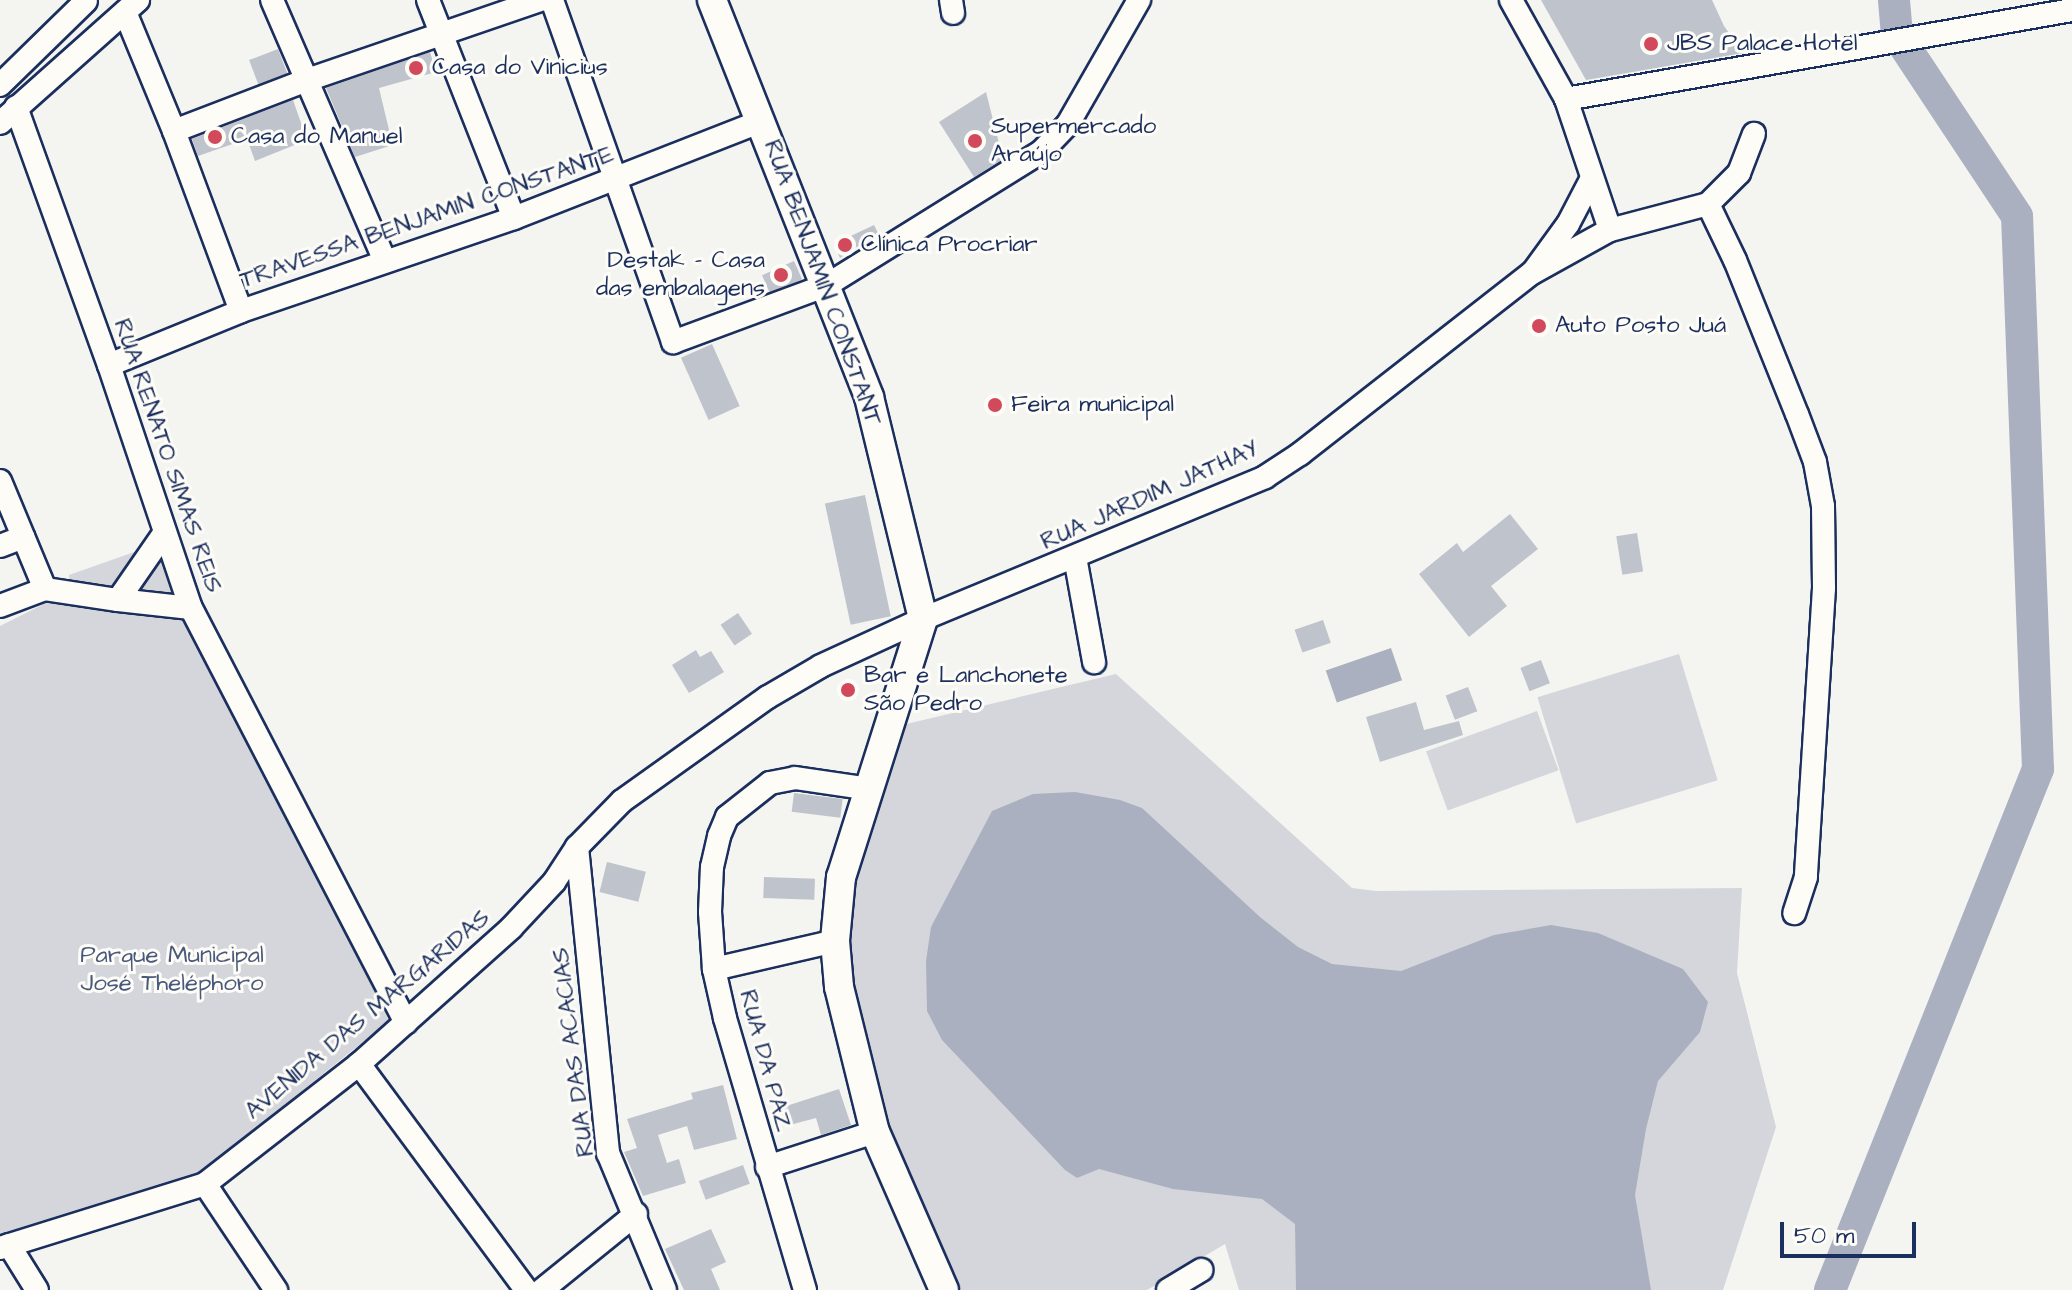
<!DOCTYPE html>
<html>
<head>
<meta charset="utf-8">
<style>
	body { margin:0 }
	#map { position:relative; width:2072px; height:1290px; overflow:hidden; background:#f4f4f1; font-family:"Architects Daughter",sans-serif }
	div>[style] { position:absolute }
	.green>* { inset:0; background:#d4d6db; transform-origin:0 0 }
	.water>* { inset:0; background:#aab0bf; transform-origin:0 0 }
	.river>* { height:32px; margin:-16px; padding:0 16px; transform-origin:16px; border-radius:16px; background:#aab0bf }
	.building>* { inset:0; background:#bfc3cc; transform-origin:0 0 }
	.roads { filter:drop-shadow(2px 0 #1b2f5e) drop-shadow(-2px 0 #1b2f5e) drop-shadow(0 2px #1b2f5e) drop-shadow(0 -2px #1b2f5e) }
	.minor>* { height:22px; margin:-11px; padding:0 11px; transform-origin:11px; border-radius:11px; background:#fdfcf7 }
	.tertiary>* { height:28px; margin:-14px; padding:0 14px; transform-origin:14px; border-radius:14px; background:#fdfcf7 }
	.dots>* { width:22px; height:22px; translate:-50% -50%; box-sizing:border-box; border:4px solid #fdfcf7; border-radius:50% }
	span { translate:-50% -50%; white-space:nowrap; text-align:center; line-height:1.15; -webkit-text-stroke:6px #fdfcf7; paint-order:stroke }
	.poi-label { font-size:24px; color:#1b2f5e }
	.left { translate:0 -50%; text-align:left }
	.right { translate:-100% -50%; text-align:right }
	.street-label { font-size:24px; color:#1b2f5e }
	.park-label { font-size:24px; color:#49597d }
	.scale { position:absolute; left:1780px; top:1222px; width:136px; height:36px; box-sizing:border-box; border:4px solid #1b2f5e; border-top:0; padding-left:10px; font-size:24px; line-height:28px; white-space:nowrap; color:#1b2f5e; -webkit-text-stroke:6px #fdfcf7; paint-order:stroke }
</style>
</head>
<body>
<div id="map">
	<div class="green">
		<i style="clip-path:polygon(154px 545px,389px 1021px,202px 1171px,0 1235px,0 626px,70px 591px,69px 575px)"></i>
		<i style="left:1679px;top:654px;width:132px;height:148px;rotate:73deg"></i>
		<i style="clip-path:polygon(1116px 674px,1352px 888px,1376px 891px,1742px 888px,1737px 973px,1776px 1127px,1723px 1290px,1239px 1290px,1225px 1244px,1147px 1290px,952px 1290px,885px 1137px,843px 981px,844px 883px,898px 726px)"></i>
		<i style="left:1537px;top:711px;width:63px;height:118px;rotate:70deg"></i>
	</div>
	<div class="water">
		<i style="left:1391px;top:648px;width:34px;height:69px;rotate:71deg"></i>
		<i style="clip-path:polygon(1075px 792px,1120px 800px,1142px 808px,1260px 917px,1298px 947px,1332px 964px,1401px 971px,1494px 935px,1551px 925px,1598px 933px,1683px 969px,1708px 1002px,1700px 1032px,1658px 1081px,1646px 1129px,1635px 1195px,1651px 1290px,1296px 1290px,1295px 1224px,1262px 1199px,1173px 1189px,1099px 1169px,1077px 1178px,1065px 1170px,942px 1040px,927px 1011px,926px 961px,931px 927px,992px 811px,1033px 794px)"></i>
	</div>
	<div class="river">
		<i style="left:1830px;top:1290px;width:561px;rotate:-68.24deg"></i>
		<i style="left:2038px;top:769px;width:553px;rotate:-92.17deg"></i>
		<i style="left:2017px;top:216px;width:217px;rotate:-123.5deg"></i>
		<i style="left:1897px;top:35px;width:35px;rotate:-95deg"></i>
	</div>
	<div class="building">
		<i style="clip-path:polygon(1541px 0,1712px 0,1724px 26px,1743px 53px,1586px 80px)"></i>
		<i style="left:278px;top:49px;width:26px;height:31px;rotate:69deg"></i>
		<i style="clip-path:polygon(430px 52px,436px 72px,379px 88px,390px 134px,402px 142px,355px 157px,326px 88px)"></i>
		<i style="clip-path:polygon(986px 92px,1003px 159px,974px 177px,939px 122px)"></i>
		<i style="clip-path:polygon(293px 100px,307px 140px,255px 161px,247px 139px,198px 156px,192px 139px)"></i>
		<i style="clip-path:polygon(874px 225px,878px 233px,840px 258px,834px 244px)"></i>
		<i style="left:794px;top:261px;width:20px;height:35px;rotate:66deg"></i>
		<i style="left:712px;top:344px;width:68px;height:34px;rotate:66deg"></i>
		<i style="left:865px;top:495px;width:124px;height:41px;rotate:78deg"></i>
		<i style="clip-path:polygon(1510px 514px,1538px 549px,1491px 586px,1507px 606px,1469px 637px,1419px 574px,1457px 543px,1463px 552px)"></i>
		<i style="left:1637px;top:533px;width:39px;height:21px;rotate:81deg"></i>
		<i style="left:738px;top:613px;width:25px;height:21px;rotate:56deg"></i>
		<i style="left:1323px;top:620px;width:24px;height:30px;rotate:71deg"></i>
		<i style="clip-path:polygon(696px 650px,700px 657px,711px 651px,724px 672px,689px 693px,672px 665px)"></i>
		<i style="left:1541px;top:660px;width:25px;height:22px;rotate:69deg"></i>
		<i style="left:1468px;top:687px;width:26px;height:24px;rotate:69deg"></i>
		<i style="clip-path:polygon(1416px 702px,1424px 730px,1459px 721px,1463px 735px,1380px 762px,1366px 717px)"></i>
		<i style="left:794px;top:793px;width:49px;height:19px;rotate:7deg"></i>
		<i style="left:607px;top:862px;width:40px;height:31px;rotate:14deg"></i>
		<i style="left:764px;top:877px;width:51px;height:21px;rotate:2deg"></i>
		<i style="clip-path:polygon(723px 1085px,737px 1139px,694px 1150px,687px 1126px,658px 1135px,667px 1163px,679px 1159px,686px 1183px,643px 1196px,624px 1152px,637px 1148px,627px 1119px,693px 1099px,691px 1093px)"></i>
		<i style="clip-path:polygon(839px 1089px,851px 1125px,821px 1135px,816px 1118px,786px 1126px,780px 1108px)"></i>
		<i style="left:743px;top:1165px;width:20px;height:47px;rotate:70deg"></i>
		<i style="clip-path:polygon(711px 1229px,726px 1262px,711px 1269px,720px 1290px,684px 1290px,665px 1249px)"></i>
	</div>
	<div class="roads">
		<div class="minor">
			<i style="left:272px;top:0;width:282px;rotate:66.6deg"></i>
			<i style="left:428px;top:0;width:234px;rotate:68.5deg"></i>
			<i style="left:552px;top:0;width:363px;rotate:70.5deg"></i>
			<i style="left:673px;top:342px;width:164px;rotate:-20.3deg"></i>
			<i style="left:827px;top:285px;width:253px;rotate:-31.9deg"></i>
			<i style="left:1042px;top:151px;width:37px;rotate:-46deg"></i>
			<i style="left:1068px;top:124px;width:143px;rotate:-60.2deg"></i>
			<i style="left:951px;top:0;width:13px;rotate:81deg"></i>
			<i style="left:1511px;top:0;width:113px;rotate:60.9deg"></i>
			<i style="left:1566px;top:99px;width:138px;rotate:71.4deg"></i>
			<i style="left:125px;top:12px;width:129px;rotate:67.6deg"></i>
			<i style="left:174px;top:131px;width:192px;rotate:69.6deg"></i>
			<i style="left:0;top:85px;width:120px;rotate:-44.3deg"></i>
			<i style="left:1566px;top:99px;width:514px;rotate:-9.98deg"></i>
			<i style="left:16px;top:107px;width:274px;rotate:70.2deg"></i>
			<i style="left:109px;top:365px;width:256px;rotate:71.4deg"></i>
			<i style="left:191px;top:608px;width:467px;rotate:62.6deg"></i>
			<i style="left:0;top:123px;width:185px;rotate:-41.7deg"></i>
			<i style="left:174px;top:131px;width:139px;rotate:-21deg"></i>
			<i style="left:304px;top:81px;width:250px;rotate:-18.9deg"></i>
			<i style="left:1708px;top:204px;width:62px;rotate:64.3deg"></i>
			<i style="left:1735px;top:260px;width:166px;rotate:68.1deg"></i>
			<i style="left:1797px;top:414px;width:51px;rotate:69.4deg"></i>
			<i style="left:1815px;top:462px;width:45px;rotate:79.7deg"></i>
			<i style="left:1823px;top:506px;width:82px;rotate:89.3deg"></i>
			<i style="left:1824px;top:588px;width:290px;rotate:93.6deg"></i>
			<i style="left:1806px;top:877px;width:38px;rotate:108deg"></i>
			<i style="left:1533px;top:272px;width:59px;rotate:-53.9deg"></i>
			<i style="left:1568px;top:224px;width:50px;rotate:-62.4deg"></i>
			<i style="left:109px;top:365px;width:143px;rotate:-22.2deg"></i>
			<i style="left:241px;top:311px;width:288px;rotate:-18.8deg"></i>
			<i style="left:514px;top:218px;width:266px;rotate:-21.4deg"></i>
			<i style="left:0;top:481px;width:117px;rotate:67.4deg"></i>
			<i style="left:0;top:546px;width:25px;rotate:-21deg"></i>
			<i style="left:1075px;top:557px;width:107px;rotate:79.7deg"></i>
			<i style="left:118px;top:600px;width:73px;rotate:6.3deg"></i>
			<i style="left:0;top:606px;width:48px;rotate:-20.7deg"></i>
			<i style="left:45px;top:589px;width:74px;rotate:8.6deg"></i>
			<i style="left:118px;top:600px;width:79px;rotate:-55.3deg"></i>
			<i style="left:577px;top:847px;width:308px;rotate:84.2deg"></i>
			<i style="left:608px;top:1153px;width:148px;rotate:67.4deg"></i>
			<i style="left:714px;top:969px;width:124px;rotate:-13deg"></i>
			<i style="left:359px;top:1064px;width:281px;rotate:53.5deg"></i>
			<i style="left:767px;top:1167px;width:114px;rotate:-18deg"></i>
			<i style="left:205px;top:1184px;width:128px;rotate:56.2deg"></i>
			<i style="left:9px;top:1245px;width:53px;rotate:58.1deg"></i>
			<i style="left:0;top:1248px;width:215px;rotate:-17.3deg"></i>
			<i style="left:205px;top:1184px;width:195px;rotate:-37.9deg"></i>
			<i style="left:359px;top:1064px;width:204px;rotate:-41.8deg"></i>
			<i style="left:511px;top:928px;width:63px;rotate:-46.9deg"></i>
			<i style="left:554px;top:882px;width:42px;rotate:-56.7deg"></i>
			<i style="left:577px;top:847px;width:64px;rotate:-45.6deg"></i>
			<i style="left:622px;top:801px;width:179px;rotate:-35.5deg"></i>
			<i style="left:768px;top:697px;width:61px;rotate:-30.3deg"></i>
			<i style="left:821px;top:666px;width:112px;rotate:-24.7deg"></i>
			<i style="left:923px;top:619px;width:370px;rotate:-22.5deg"></i>
			<i style="left:1265px;top:477px;width:42px;rotate:-33.3deg"></i>
			<i style="left:1300px;top:454px;width:294px;rotate:-38deg"></i>
			<i style="left:1532px;top:273px;width:89px;rotate:-28.9deg"></i>
			<i style="left:1610px;top:230px;width:101px;rotate:-14.9deg"></i>
			<i style="left:1708px;top:204px;width:44px;rotate:-45deg"></i>
			<i style="left:1739px;top:173px;width:42px;rotate:-69deg"></i>
			<i style="left:542px;top:1290px;width:121px;rotate:-39deg"></i>
			<i style="left:805px;top:1290px;width:284px;rotate:-106.4deg"></i>
			<i style="left:725px;top:1018px;width:50px;rotate:-102.7deg"></i>
			<i style="left:714px;top:969px;width:57px;rotate:-94deg"></i>
			<i style="left:710px;top:912px;width:45px;rotate:-87.5deg"></i>
			<i style="left:712px;top:867px;width:32px;rotate:-77deg"></i>
			<i style="left:719px;top:836px;width:21px;rotate:-67deg"></i>
			<i style="left:727px;top:817px;width:55px;rotate:-38.3deg"></i>
			<i style="left:770px;top:783px;width:25px;rotate:-11deg"></i>
			<i style="left:795px;top:778px;width:76px;rotate:8.3deg"></i>
			<i style="left:1168px;top:1290px;width:39px;rotate:-31deg"></i>
		</div>
		<div class="tertiary">
			<i style="left:712px;top:0;width:427px;rotate:68.4deg"></i>
			<i style="left:869px;top:397px;width:228px;rotate:76.3deg"></i>
			<i style="left:923px;top:619px;width:271px;rotate:107.6deg"></i>
			<i style="left:841px;top:877px;width:64px;rotate:95.4deg"></i>
			<i style="left:835px;top:941px;width:46px;rotate:85deg"></i>
			<i style="left:839px;top:987px;width:149px;rotate:76.1deg"></i>
			<i style="left:875px;top:1132px;width:172px;rotate:66.4deg"></i>
		</div>
	</div>
	<div class="dots">
		<i style="left:1651px;top:44px;background:#d1495b"></i>
		<i style="left:416px;top:68px;background:#d1495b"></i>
		<i style="left:215px;top:137px;background:#d1495b"></i>
		<i style="left:975px;top:141px;background:#d1495b"></i>
		<i style="left:845px;top:245px;background:#d1495b"></i>
		<i style="left:781px;top:275px;background:#d1495b"></i>
		<i style="left:1539px;top:326px;background:#d1495b"></i>
		<i style="left:995px;top:405px;background:#d1495b"></i>
		<i style="left:848px;top:690px;background:#d1495b"></i>
	</div>
	<div class="poi-label">
		<span class="left" style="left:1667px;top:44px">JBS Palace Hotel</span>
		<span class="left" style="left:432px;top:68px">Casa do Vinicius</span>
		<span class="left" style="left:991px;top:141px">Supermercado<br>Araújo</span>
		<span class="left" style="left:231px;top:137px">Casa do Manuel</span>
		<span class="left" style="left:861px;top:245px">Clínica Procriar</span>
		<span class="right" style="left:765px;top:275px">Destak - Casa<br>das embalagens</span>
		<span class="left" style="left:1555px;top:326px">Auto Posto Juá</span>
		<span class="left" style="left:1011px;top:405px">Feira municipal</span>
		<span class="left" style="left:864px;top:690px">Bar e Lanchonete<br>São Pedro</span>
	</div>
	<div class="street-label">
		<span style="left:427px;top:218px;rotate:-19deg">TRAVESSA BENJAMIN CONSTANTE</span>
		<span style="left:822px;top:283px;rotate:70deg">RUA BENJAMIN CONSTANT</span>
		<span style="left:167px;top:456px;rotate:71deg">RUA RENATO SIMAS REIS</span>
		<span style="left:1150px;top:496px;rotate:-24deg">RUA JARDIM JATHAY</span>
		<span style="left:368px;top:1015px;rotate:-40deg">AVENIDA DAS MARGARIDAS</span>
		<span style="left:574px;top:1052px;rotate:-97deg">RUA DAS ACACIAS</span>
		<span style="left:765px;top:1061px;rotate:75deg">RUA DA PAZ</span>
	</div>
	<div class="park-label">
		<span style="left:172px;top:970px">Parque Municipal<br>José Theléphoro</span>
	</div>
	<div class="scale">50 m</div>
</div>
</body>
</html>
